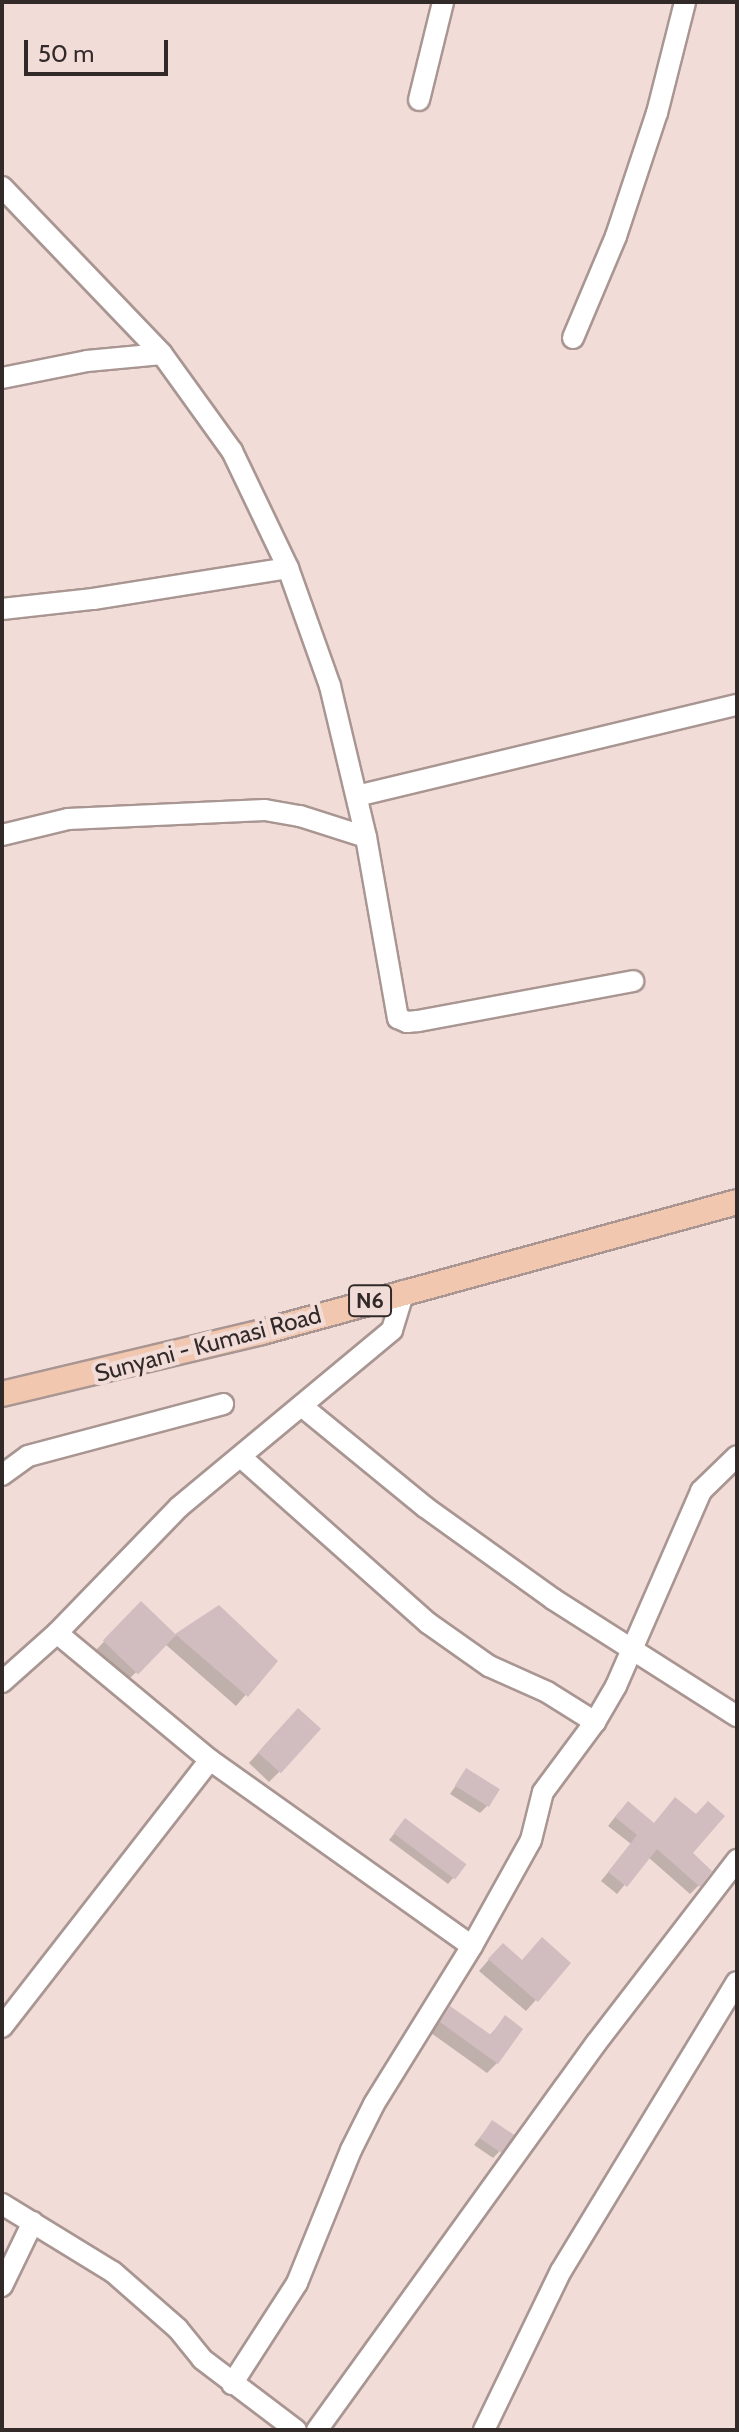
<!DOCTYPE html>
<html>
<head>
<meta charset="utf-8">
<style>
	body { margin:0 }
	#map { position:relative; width:739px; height:2432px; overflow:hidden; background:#f1dcd8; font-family:Cabin,sans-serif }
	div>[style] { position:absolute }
	.shadow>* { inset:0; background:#0003 }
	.building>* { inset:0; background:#d1bcbf; transform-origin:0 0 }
	.roads { filter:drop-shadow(2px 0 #a99692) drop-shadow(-2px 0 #a99692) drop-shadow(0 2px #a99692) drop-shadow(0 -2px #a99692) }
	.minor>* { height:20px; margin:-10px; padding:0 10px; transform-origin:10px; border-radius:10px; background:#fff }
	.major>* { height:24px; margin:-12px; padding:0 12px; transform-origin:12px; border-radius:12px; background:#f1c7af }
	span { translate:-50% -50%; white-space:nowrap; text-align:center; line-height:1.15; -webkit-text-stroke:8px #f1dcd8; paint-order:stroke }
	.shield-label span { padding:2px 6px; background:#f1dcd8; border:2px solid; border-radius:6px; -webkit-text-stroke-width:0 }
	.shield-label { font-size:22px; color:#322a29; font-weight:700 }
	.street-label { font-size:24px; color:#322a29 }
	.frame { position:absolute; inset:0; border:4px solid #322a29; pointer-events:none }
	.scale { position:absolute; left:24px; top:40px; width:144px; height:36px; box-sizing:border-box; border:4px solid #322a29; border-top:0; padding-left:10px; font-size:24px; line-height:28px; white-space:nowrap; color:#322a29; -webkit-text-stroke:6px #f1dcd8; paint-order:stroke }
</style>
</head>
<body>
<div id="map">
	<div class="shadow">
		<i style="clip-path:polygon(141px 1604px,174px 1636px,219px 1608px,275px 1661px,236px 1706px,165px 1644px,125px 1683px,94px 1652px)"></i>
		<i style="clip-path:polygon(287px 1721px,279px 1772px,269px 1782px,249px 1763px)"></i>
		<i style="clip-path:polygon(466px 1771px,487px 1806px,480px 1813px,450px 1794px)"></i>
		<i style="clip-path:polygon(619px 1812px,690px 1853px,699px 1885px,690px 1894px,648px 1857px,617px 1894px,601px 1881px,631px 1844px,608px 1826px)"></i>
		<i style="clip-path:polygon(405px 1820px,454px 1877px,448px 1884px,389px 1840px)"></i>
		<i style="clip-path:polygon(492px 1956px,522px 1962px,569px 1963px,526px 2011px,479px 1971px)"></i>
		<i style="clip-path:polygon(451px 2008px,489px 2036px,505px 2018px,497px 2063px,487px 2073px,431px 2033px)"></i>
		<i style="clip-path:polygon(492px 2122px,499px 2152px,493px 2158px,474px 2145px)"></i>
	</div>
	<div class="building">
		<i style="left:141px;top:1601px;width:49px;height:55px;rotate:44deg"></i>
		<i style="clip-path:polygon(219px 1605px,278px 1661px,248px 1697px,175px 1634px)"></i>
		<i style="left:298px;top:1708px;width:31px;height:60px;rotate:42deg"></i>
		<i style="left:466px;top:1768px;width:40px;height:21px;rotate:32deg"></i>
		<i style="clip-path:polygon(675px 1797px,696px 1814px,708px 1801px,725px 1816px,693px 1853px,712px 1871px,700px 1887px,657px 1849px,627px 1887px,608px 1872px,637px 1835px,615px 1817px,628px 1801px,654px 1823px)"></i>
		<i style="left:405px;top:1818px;width:77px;height:19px;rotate:37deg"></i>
		<i style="clip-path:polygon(542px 1937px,571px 1963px,538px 2002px,488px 1959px,503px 1943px,522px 1960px)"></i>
		<i style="clip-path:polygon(450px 2006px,491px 2035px,505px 2015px,523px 2029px,498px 2064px,440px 2022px)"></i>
		<i style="left:492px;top:2120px;width:27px;height:22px;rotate:34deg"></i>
	</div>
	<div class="roads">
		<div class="minor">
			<i style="left:419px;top:100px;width:101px;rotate:-76.2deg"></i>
			<i style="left:2px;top:187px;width:231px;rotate:46.2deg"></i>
			<i style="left:162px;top:354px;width:120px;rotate:54.2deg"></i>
			<i style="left:232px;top:451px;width:130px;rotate:64.4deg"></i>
			<i style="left:288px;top:568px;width:125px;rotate:70.4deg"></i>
			<i style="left:330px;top:686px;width:155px;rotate:76.6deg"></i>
			<i style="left:366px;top:837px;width:184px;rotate:80deg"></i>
			<i style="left:398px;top:1018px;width:10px;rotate:24deg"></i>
			<i style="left:407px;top:1022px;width:11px;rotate:-5deg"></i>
			<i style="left:418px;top:1021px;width:219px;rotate:-10.5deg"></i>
			<i style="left:573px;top:338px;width:111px;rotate:-67.1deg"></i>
			<i style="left:616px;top:236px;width:130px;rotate:-71.6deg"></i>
			<i style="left:657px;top:113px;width:114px;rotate:-75.8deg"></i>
			<i style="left:2px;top:378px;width:87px;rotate:-11.3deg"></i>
			<i style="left:87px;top:361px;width:75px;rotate:-5.3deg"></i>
			<i style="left:2px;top:609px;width:92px;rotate:-6.3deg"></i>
			<i style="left:93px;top:599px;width:197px;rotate:-9deg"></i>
			<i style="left:357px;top:796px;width:391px;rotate:-13.5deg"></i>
			<i style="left:2px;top:835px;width:68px;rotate:-13.6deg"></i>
			<i style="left:68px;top:819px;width:197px;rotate:-2.6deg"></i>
			<i style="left:265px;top:810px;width:36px;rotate:10deg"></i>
			<i style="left:300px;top:816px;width:69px;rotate:17.7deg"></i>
			<i style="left:303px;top:1407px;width:158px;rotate:39.3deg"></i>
			<i style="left:425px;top:1507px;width:158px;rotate:35.7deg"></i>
			<i style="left:553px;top:1599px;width:218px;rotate:32.5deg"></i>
			<i style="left:242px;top:1458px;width:249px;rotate:41.6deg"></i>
			<i style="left:428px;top:1623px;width:75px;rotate:35.2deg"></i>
			<i style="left:489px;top:1666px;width:64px;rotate:24.1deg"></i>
			<i style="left:547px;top:1692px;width:57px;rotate:32deg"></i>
			<i style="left:2px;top:1475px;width:32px;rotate:-36deg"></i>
			<i style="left:28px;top:1456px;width:202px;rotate:-14.9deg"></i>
			<i style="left:57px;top:1633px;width:199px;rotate:39.7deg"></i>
			<i style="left:210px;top:1760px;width:321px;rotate:35.4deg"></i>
			<i style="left:2px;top:1682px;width:74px;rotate:-41.7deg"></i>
			<i style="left:57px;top:1633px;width:175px;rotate:-45.9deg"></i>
			<i style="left:179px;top:1507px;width:277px;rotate:-39.7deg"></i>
			<i style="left:392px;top:1330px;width:41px;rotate:-72.9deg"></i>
			<i style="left:2px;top:2027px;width:338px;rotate:-52.1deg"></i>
			<i style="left:2px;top:2204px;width:130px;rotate:31.5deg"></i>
			<i style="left:113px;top:2272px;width:86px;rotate:41.2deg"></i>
			<i style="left:178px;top:2329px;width:38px;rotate:51deg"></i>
			<i style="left:202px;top:2359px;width:118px;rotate:37.1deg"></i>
			<i style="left:2px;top:2286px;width:71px;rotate:-64.2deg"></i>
			<i style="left:232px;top:2384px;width:120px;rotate:-57.2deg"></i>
			<i style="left:297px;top:2283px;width:144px;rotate:-67.9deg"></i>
			<i style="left:351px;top:2150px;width:51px;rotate:-63.4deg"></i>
			<i style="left:374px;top:2104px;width:186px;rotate:-58.2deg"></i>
			<i style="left:472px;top:1946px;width:121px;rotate:-60.9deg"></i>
			<i style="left:531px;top:1840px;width:49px;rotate:-76deg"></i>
			<i style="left:543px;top:1792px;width:87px;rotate:-53.4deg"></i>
			<i style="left:595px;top:1722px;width:42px;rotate:-59.7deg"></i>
			<i style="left:616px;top:1686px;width:213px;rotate:-66.4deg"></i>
			<i style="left:701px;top:1491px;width:50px;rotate:-44.2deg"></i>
			<i style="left:317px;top:2430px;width:478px;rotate:-54.2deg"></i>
			<i style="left:597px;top:2042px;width:230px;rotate:-52.4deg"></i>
			<i style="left:484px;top:2430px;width:177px;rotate:-64.2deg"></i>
			<i style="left:561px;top:2271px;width:338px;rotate:-58.7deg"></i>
		</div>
		<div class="major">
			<i style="left:2px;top:1394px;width:267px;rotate:-13.4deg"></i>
			<i style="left:262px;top:1332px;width:492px;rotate:-15.3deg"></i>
		</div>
	</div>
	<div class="shield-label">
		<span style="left:370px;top:1301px">N6</span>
	</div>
	<div class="street-label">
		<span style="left:208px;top:1344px;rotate:-15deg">Sunyani - Kumasi Road</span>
	</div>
	<div class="frame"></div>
	<div class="scale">50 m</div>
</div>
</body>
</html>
